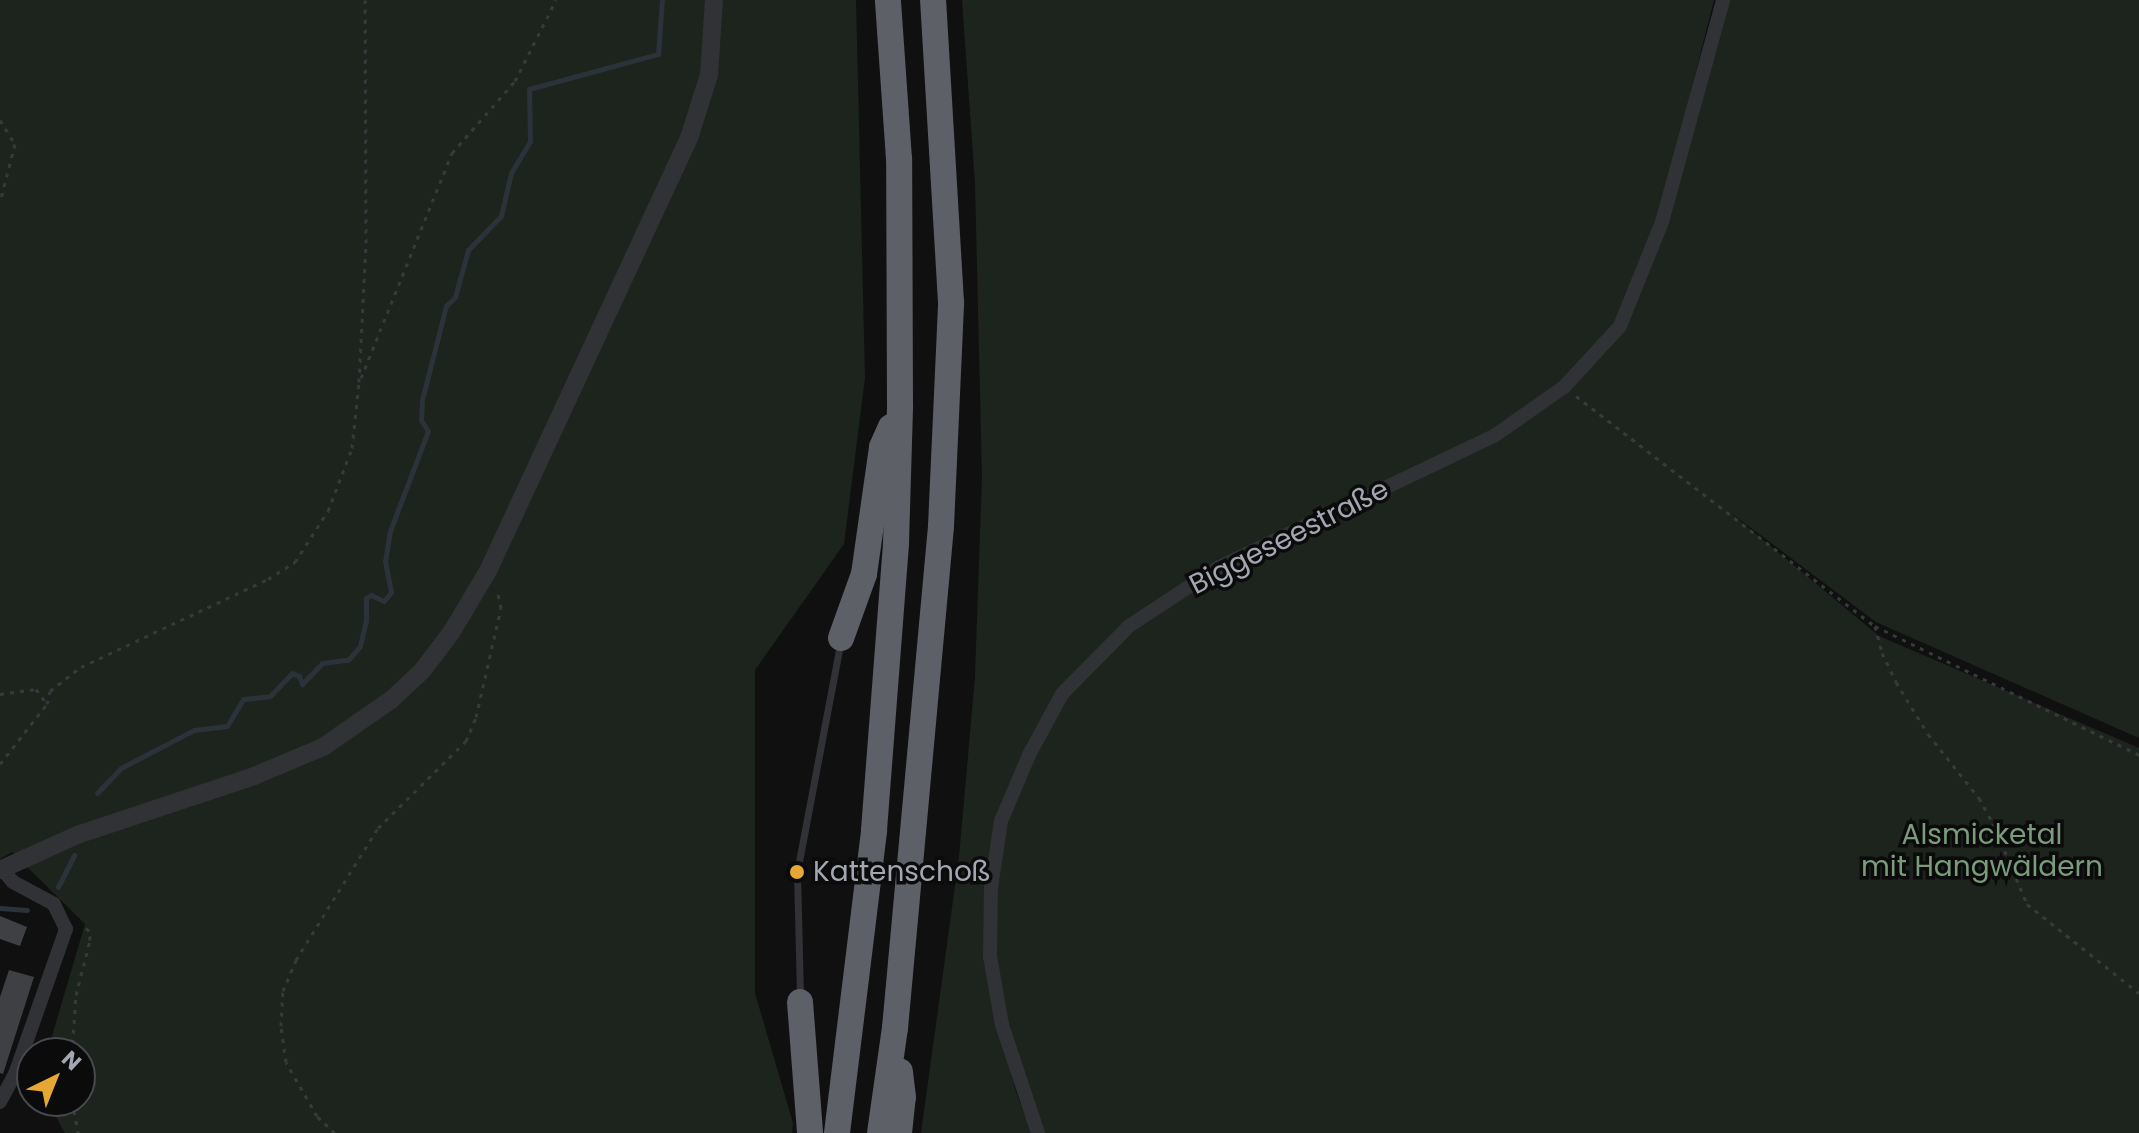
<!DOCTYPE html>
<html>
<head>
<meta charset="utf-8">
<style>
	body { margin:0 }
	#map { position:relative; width:2139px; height:1133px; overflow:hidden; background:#101011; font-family:Poppins,sans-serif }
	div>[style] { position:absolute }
	.green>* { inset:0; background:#1d241d }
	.stream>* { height:5px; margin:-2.5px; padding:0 2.5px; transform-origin:2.5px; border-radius:2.5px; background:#2a3339 }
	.building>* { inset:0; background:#3f4044 }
	.path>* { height:3px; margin-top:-1.5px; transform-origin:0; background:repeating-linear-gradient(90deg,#37393d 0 4px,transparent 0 10px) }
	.service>* { height:7px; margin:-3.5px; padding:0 3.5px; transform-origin:3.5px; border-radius:3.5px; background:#313236 }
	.minor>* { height:14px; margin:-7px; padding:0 7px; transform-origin:7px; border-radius:7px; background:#313236 }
	.tertiary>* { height:18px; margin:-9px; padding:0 9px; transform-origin:9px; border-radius:9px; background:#313236 }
	.motorway>* { height:26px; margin:-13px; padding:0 13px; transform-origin:13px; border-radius:13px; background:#5e6067 }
	.dots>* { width:22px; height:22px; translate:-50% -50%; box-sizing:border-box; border:4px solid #0b0b0c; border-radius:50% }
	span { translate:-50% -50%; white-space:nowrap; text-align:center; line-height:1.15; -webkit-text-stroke:7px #0b0b0c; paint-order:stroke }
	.street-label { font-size:28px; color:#a2a7b1 }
	.park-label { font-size:28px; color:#7a9c7b }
	.poi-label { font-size:28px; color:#a2a7b1 }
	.left { translate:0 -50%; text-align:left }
	.north { position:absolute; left:16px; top:1037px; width:80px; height:80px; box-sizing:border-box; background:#0b0b0c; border:2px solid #47494e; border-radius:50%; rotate:43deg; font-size:22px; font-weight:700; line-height:32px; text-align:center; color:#a2a7b1 }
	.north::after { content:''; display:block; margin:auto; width:28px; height:36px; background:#e7a733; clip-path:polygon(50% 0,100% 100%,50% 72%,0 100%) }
</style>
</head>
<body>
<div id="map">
	<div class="green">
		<i style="clip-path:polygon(0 0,856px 0,865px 378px,844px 544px,755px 670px,755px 993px,793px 1123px,792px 1133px,65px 1133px,47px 1101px,80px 1101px,80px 1053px,47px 1053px,85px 924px,12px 852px,0 859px)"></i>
		<i style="clip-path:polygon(962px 0,1714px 0,1658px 221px,1617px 323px,1568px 377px,1572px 384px,1623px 328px,1664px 224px,1726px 0,2139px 0,2139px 738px,1876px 622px,1727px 510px,1879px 636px,2139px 748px,2139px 1133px,1042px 1133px,1003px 1019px,995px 1014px,1016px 1092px,1032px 1133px,921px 1133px,959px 857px,975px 677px,982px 476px,975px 183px)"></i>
	</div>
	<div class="stream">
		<i style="left:97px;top:793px;width:35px;rotate:-46deg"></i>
		<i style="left:121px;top:768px;width:82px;rotate:-27.5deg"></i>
		<i style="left:194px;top:730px;width:33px;rotate:-7deg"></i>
		<i style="left:227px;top:726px;width:31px;rotate:-59deg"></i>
		<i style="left:243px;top:699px;width:27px;rotate:-6deg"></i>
		<i style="left:270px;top:696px;width:32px;rotate:-46deg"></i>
		<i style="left:292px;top:673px;width:8px;rotate:23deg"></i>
		<i style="left:299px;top:676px;width:9px;rotate:69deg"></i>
		<i style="left:302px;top:684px;width:29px;rotate:-46deg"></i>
		<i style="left:322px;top:663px;width:26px;rotate:-7deg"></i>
		<i style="left:348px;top:660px;width:18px;rotate:-49deg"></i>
		<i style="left:360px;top:646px;width:26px;rotate:-77deg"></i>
		<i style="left:366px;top:621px;width:23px;rotate:-90deg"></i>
		<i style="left:366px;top:598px;width:6px;rotate:-31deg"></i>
		<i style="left:371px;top:595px;width:14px;rotate:25deg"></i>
		<i style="left:384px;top:601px;width:11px;rotate:-52deg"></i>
		<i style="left:391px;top:592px;width:31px;rotate:-101deg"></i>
		<i style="left:385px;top:562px;width:31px;rotate:-81deg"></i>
		<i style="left:390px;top:531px;width:107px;rotate:-69.2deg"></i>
		<i style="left:428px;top:431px;width:13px;rotate:-122deg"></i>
		<i style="left:421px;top:420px;width:20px;rotate:-87deg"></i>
		<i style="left:422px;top:400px;width:97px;rotate:-75.7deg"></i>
		<i style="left:446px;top:306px;width:13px;rotate:-45deg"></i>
		<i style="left:455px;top:297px;width:49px;rotate:-74.5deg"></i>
		<i style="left:468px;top:250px;width:47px;rotate:-45.9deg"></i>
		<i style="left:501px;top:216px;width:44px;rotate:-76.9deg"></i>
		<i style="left:511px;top:173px;width:37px;rotate:-59deg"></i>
		<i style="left:530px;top:141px;width:52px;rotate:-91.1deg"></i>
		<i style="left:529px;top:89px;width:134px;rotate:-15.2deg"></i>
		<i style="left:658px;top:54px;width:54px;rotate:-85.8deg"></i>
		<i style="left:58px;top:887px;width:36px;rotate:-63deg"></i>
		<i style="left:0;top:908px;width:27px;rotate:4deg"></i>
	</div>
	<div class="building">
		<i style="clip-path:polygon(0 916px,27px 927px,20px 946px,0 939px)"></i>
		<i style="clip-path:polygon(9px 970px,34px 977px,3px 1074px,0 1073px,0 997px)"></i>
	</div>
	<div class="path">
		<i style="left:0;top:120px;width:28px;rotate:58deg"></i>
		<i style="left:15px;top:144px;width:60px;rotate:104.5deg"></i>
		<i style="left:361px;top:378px;width:243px;rotate:-68deg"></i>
		<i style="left:452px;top:153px;width:96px;rotate:-48.8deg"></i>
		<i style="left:515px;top:81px;width:91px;rotate:-63.2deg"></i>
		<i style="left:1576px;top:396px;width:377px;rotate:37.6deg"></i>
		<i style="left:1875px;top:626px;width:294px;rotate:26deg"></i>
		<i style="left:1875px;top:626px;width:28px;rotate:75deg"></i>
		<i style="left:1882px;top:653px;width:32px;rotate:64deg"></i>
		<i style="left:1896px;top:682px;width:61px;rotate:58.4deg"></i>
		<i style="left:1928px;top:734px;width:82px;rotate:51.4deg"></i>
		<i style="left:1979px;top:798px;width:29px;rotate:61deg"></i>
		<i style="left:1993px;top:823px;width:88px;rotate:67.2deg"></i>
		<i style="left:2027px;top:904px;width:143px;rotate:38.5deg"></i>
		<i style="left:0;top:694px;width:36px;rotate:-8deg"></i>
		<i style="left:36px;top:689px;width:19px;rotate:54deg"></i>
		<i style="left:0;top:764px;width:76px;rotate:-51.9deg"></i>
		<i style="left:47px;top:704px;width:13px;rotate:-77deg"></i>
		<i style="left:50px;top:691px;width:39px;rotate:-38deg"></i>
		<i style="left:81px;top:667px;width:207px;rotate:-25.2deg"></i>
		<i style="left:268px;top:579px;width:32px;rotate:-32deg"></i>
		<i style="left:295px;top:562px;width:61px;rotate:-57.1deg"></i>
		<i style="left:328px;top:511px;width:67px;rotate:-69.1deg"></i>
		<i style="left:352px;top:448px;width:66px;rotate:-83.9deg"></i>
		<i style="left:359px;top:382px;width:139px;rotate:-87.1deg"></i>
		<i style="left:366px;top:243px;width:243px;rotate:-90.2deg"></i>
		<i style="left:72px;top:1053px;width:58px;rotate:-86.1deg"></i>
		<i style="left:76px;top:995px;width:57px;rotate:-75.7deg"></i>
		<i style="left:90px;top:940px;width:9px;rotate:-96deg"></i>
		<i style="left:89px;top:931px;width:10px;rotate:-135deg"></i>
		<i style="left:72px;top:1101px;width:33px;rotate:79deg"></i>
		<i style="left:335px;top:1133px;width:25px;rotate:-137deg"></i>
		<i style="left:317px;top:1116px;width:62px;rotate:-119.9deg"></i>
		<i style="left:286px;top:1062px;width:36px;rotate:-98deg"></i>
		<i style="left:281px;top:1026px;width:35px;rotate:-87deg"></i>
		<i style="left:283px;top:991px;width:34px;rotate:-67deg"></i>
		<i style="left:296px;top:960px;width:155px;rotate:-58.2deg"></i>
		<i style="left:378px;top:828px;width:124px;rotate:-44.7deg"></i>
		<i style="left:466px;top:741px;width:26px;rotate:-67deg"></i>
		<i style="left:476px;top:717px;width:112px;rotate:-77.1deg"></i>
		<i style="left:501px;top:608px;width:19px;rotate:-102deg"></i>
	</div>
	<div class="service">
		<i style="left:800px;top:995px;width:123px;rotate:-91.4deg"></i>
		<i style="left:797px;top:872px;width:232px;rotate:-79.3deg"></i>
	</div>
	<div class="minor">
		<i style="left:0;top:1102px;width:32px;rotate:-62deg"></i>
		<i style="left:15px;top:1074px;width:154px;rotate:-70.6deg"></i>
		<i style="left:66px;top:929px;width:28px;rotate:-116deg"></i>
		<i style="left:54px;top:904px;width:47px;rotate:-151.8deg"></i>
		<i style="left:13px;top:882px;width:17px;rotate:-130deg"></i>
		<i style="left:1038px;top:1133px;width:114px;rotate:-108.4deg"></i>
		<i style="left:1002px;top:1025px;width:70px;rotate:-99.9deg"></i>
		<i style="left:990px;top:956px;width:68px;rotate:-89.2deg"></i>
		<i style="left:991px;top:888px;width:68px;rotate:-81.5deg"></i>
		<i style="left:1001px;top:821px;width:72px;rotate:-67deg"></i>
		<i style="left:1029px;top:755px;width:69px;rotate:-61.6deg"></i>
		<i style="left:1062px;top:694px;width:95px;rotate:-45.4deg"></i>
		<i style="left:1129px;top:626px;width:108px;rotate:-33.2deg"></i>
		<i style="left:1219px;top:567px;width:305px;rotate:-25.5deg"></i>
		<i style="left:1494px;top:436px;width:85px;rotate:-35deg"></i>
		<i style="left:1564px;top:387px;width:83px;rotate:-47.4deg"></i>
		<i style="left:1620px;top:326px;width:112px;rotate:-68deg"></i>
		<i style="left:1662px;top:222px;width:230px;rotate:-74.6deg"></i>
	</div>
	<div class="tertiary">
		<i style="left:0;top:870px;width:85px;rotate:-24.4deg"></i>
		<i style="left:77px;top:835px;width:187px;rotate:-18.4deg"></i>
		<i style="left:254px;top:776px;width:75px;rotate:-22.8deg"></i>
		<i style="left:323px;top:747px;width:83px;rotate:-34.7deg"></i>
		<i style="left:391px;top:700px;width:42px;rotate:-43.1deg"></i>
		<i style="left:422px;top:671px;width:48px;rotate:-52.7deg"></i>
		<i style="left:451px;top:633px;width:72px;rotate:-59.2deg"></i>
		<i style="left:488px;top:571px;width:477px;rotate:-65.1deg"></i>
		<i style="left:689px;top:138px;width:66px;rotate:-72.4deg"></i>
		<i style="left:709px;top:75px;width:75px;rotate:-86.2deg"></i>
	</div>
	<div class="motorway">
		<i style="left:841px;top:638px;width:68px;rotate:-70.2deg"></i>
		<i style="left:864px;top:574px;width:128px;rotate:-81.9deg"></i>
		<i style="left:882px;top:447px;width:22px;rotate:-66deg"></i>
		<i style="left:800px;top:1002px;width:131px;rotate:85.6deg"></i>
		<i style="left:837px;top:1133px;width:305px;rotate:-83deg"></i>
		<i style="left:874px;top:830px;width:288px;rotate:-85.6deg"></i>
		<i style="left:896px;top:543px;width:138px;rotate:-88.3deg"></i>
		<i style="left:900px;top:405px;width:246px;rotate:-90.2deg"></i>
		<i style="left:899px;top:159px;width:159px;rotate:-94deg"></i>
		<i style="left:880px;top:1133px;width:106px;rotate:-81.9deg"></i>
		<i style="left:895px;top:1028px;width:504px;rotate:-84.76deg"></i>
		<i style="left:941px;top:526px;width:224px;rotate:-87.4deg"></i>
		<i style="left:951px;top:302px;width:303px;rotate:-93.4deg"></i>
		<i style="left:899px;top:1133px;width:36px;rotate:-84deg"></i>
		<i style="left:903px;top:1097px;width:26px;rotate:-97deg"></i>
	</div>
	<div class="dots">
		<i style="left:797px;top:872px;background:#e7a733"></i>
	</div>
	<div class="street-label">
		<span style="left:1289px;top:537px;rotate:-27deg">Biggeseestraße</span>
	</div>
	<div class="park-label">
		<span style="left:1982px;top:851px">Alsmicketal<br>mit Hangwäldern</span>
	</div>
	<div class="poi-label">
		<span class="left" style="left:813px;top:872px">Kattenschoß</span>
	</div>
	<div class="north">N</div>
</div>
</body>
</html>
